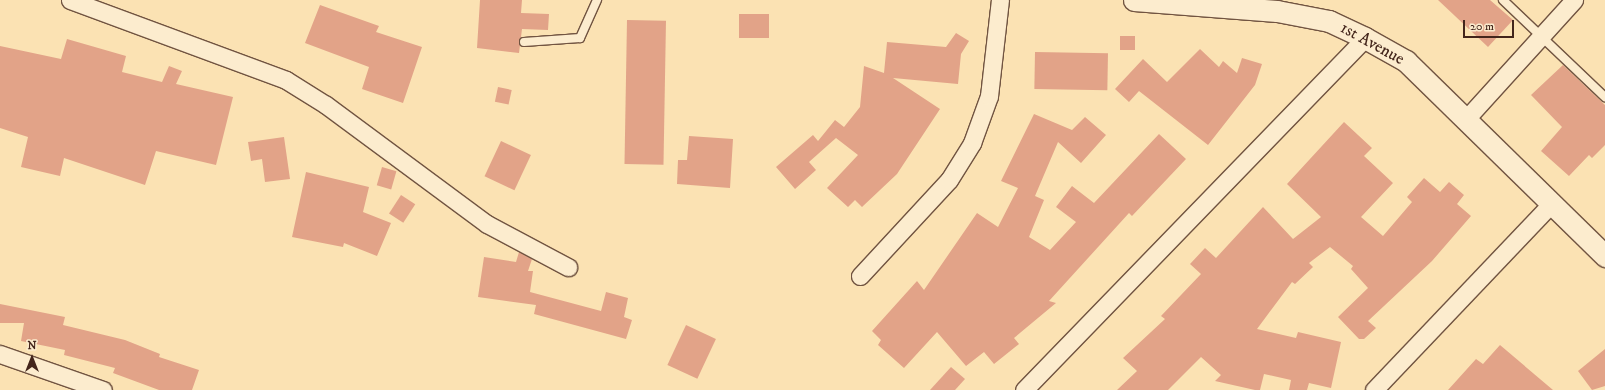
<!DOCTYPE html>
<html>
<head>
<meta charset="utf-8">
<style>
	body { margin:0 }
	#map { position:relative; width:1605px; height:390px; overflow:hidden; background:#fbe2b3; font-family:"IM FELL DW Pica",serif }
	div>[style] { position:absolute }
	.building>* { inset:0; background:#e2a388; transform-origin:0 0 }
	.roads { filter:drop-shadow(1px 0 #715441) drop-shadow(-1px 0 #715441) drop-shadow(0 1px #715441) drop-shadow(0 -1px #715441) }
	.service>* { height:8px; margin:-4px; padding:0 4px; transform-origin:4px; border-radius:4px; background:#fcecce }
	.minor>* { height:17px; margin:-8.5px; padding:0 8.5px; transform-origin:8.5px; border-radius:8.5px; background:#fcecce }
	.tertiary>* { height:21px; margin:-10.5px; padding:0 10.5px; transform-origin:10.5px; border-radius:10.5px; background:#fcecce }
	span { translate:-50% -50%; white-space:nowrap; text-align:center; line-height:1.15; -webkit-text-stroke:3px #fcecce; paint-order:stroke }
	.street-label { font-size:17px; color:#43251b }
	.north { position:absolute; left:12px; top:338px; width:40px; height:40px; -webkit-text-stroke:3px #fcecce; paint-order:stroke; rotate:0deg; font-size:11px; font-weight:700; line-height:16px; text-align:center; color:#43251b }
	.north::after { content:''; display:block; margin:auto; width:14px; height:18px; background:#43251b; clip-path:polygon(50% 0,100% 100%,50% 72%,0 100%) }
	.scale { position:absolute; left:1463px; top:20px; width:51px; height:18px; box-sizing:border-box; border:2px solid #43251b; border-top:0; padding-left:5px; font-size:12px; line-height:14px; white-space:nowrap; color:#43251b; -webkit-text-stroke:3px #fcecce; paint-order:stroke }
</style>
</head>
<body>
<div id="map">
	<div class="building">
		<i style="clip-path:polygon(480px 0,522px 0,521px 13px,549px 14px,548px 30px,522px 29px,519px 53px,477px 48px)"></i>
		<i style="clip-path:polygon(1438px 0,1490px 0,1513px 20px,1488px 47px)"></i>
		<i style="clip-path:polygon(320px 5px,379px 26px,376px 32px,422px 47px,403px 103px,362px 89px,369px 67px,305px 43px)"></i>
		<i style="left:739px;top:14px;width:30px;height:24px"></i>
		<i style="left:627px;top:20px;width:39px;height:144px;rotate:1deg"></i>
		<i style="clip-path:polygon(956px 33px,969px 41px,961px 54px,958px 84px,893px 78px,940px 109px,897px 174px,862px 207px,855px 200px,848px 207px,827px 188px,858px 155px,836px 138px,809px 162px,816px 170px,795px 189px,776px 167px,813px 135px,818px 141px,835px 120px,844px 127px,860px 107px,864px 66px,884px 73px,887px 42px,946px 47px)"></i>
		<i style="left:1120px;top:36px;width:15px;height:14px"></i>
		<i style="clip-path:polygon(67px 39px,126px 56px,122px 72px,162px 82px,169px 66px,182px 71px,176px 84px,233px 97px,216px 165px,156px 151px,145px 185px,64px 158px,60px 176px,21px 167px,28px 137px,0 128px,0 46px,61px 59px)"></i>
		<i style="clip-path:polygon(1200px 49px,1219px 67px,1223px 61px,1237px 73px,1242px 58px,1262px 64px,1255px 85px,1208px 145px,1139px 91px,1129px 102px,1115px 89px,1143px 59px,1167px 82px)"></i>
		<i style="left:1035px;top:52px;width:73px;height:37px;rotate:1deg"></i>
		<i style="clip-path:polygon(1563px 65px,1605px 105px,1605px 145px,1592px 158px,1589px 155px,1569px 176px,1541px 151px,1562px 127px,1531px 95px)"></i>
		<i style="left:498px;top:87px;width:14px;height:15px;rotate:12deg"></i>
		<i style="clip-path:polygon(1034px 114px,1072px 130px,1085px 117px,1106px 135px,1081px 163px,1058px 142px,1035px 196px,1044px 200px,1029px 237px,1050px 250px,1076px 222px,1056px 207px,1072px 186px,1094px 203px,1159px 134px,1186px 159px,1132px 216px,1129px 213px,1049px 301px,1056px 303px,1014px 338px,1019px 344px,994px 364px,984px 352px,966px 366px,937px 332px,904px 368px,878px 345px,881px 340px,872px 331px,917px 281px,924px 290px,977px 213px,998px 227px,1018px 188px,1001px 181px)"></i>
		<i style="clip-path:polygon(1344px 122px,1372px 148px,1364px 156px,1393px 183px,1361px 217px,1383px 236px,1412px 202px,1407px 197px,1424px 178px,1440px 192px,1449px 182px,1464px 195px,1457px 204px,1471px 216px,1432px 261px,1368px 321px,1376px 328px,1364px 339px,1359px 339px,1338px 317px,1368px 288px,1351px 269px,1353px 266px,1330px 247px,1309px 263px,1313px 267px,1295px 284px,1292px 282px,1257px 329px,1296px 338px,1298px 332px,1341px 342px,1331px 388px,1309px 383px,1307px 390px,1289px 390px,1291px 380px,1264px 374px,1260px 390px,1255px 390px,1215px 381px,1221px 375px,1201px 357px,1168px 390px,1117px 390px,1137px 371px,1123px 358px,1165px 319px,1161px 316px,1201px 274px,1190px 264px,1205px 248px,1216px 258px,1263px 207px,1293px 239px,1321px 217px,1287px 184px)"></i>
		<i style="clip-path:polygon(689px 136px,733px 139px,730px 188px,677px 184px,678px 160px,687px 160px)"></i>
		<i style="clip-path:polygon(284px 137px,290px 179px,265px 182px,262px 159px,251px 161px,248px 142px)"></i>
		<i style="left:501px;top:141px;width:33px;height:39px;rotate:25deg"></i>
		<i style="left:382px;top:167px;width:15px;height:19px;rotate:16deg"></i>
		<i style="clip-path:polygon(306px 172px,369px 187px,363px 212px,391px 223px,377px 256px,344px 243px,343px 247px,292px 237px)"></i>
		<i style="left:401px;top:195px;width:17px;height:22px;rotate:33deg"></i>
		<i style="clip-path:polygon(519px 252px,532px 259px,528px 271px,533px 271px,530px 292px,601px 311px,606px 292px,628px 298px,624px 317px,632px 320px,626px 339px,534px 314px,536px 305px,478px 297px,484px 257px,516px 262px)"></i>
		<i style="clip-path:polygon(0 304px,65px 317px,63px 325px,125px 340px,160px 354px,159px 357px,199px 370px,192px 390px,159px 390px,113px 373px,115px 368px,64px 355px,65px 350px,21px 341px,24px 323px,0 323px)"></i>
		<i style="left:686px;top:325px;width:33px;height:44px;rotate:25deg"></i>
		<i style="clip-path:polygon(1500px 345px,1553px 390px,1448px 390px,1476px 359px,1483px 364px)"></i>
		<i style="clip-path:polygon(1605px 349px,1605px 386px,1592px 390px,1578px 371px)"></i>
		<i style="clip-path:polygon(951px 367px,965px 379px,955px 390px,930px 390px)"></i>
	</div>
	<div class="roads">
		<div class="service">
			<i style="left:1503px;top:0;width:141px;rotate:43.6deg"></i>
			<i style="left:524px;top:42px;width:56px;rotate:-4.1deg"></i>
			<i style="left:580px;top:38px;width:42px;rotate:-65.9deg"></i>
		</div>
		<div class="minor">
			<i style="left:70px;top:0;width:230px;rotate:20.3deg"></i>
			<i style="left:286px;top:80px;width:47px;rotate:32deg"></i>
			<i style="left:326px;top:105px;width:200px;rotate:36.5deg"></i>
			<i style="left:487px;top:224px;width:92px;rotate:28deg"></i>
			<i style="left:1466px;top:119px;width:161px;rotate:-47.8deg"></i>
			<i style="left:860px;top:276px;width:131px;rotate:-47.2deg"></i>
			<i style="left:949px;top:180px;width:44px;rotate:-58.1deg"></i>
			<i style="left:972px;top:143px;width:50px;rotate:-70.1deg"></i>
			<i style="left:989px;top:96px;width:97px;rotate:-83.5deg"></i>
			<i style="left:0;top:354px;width:109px;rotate:19.3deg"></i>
			<i style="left:1024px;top:390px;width:490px;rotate:-45.9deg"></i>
			<i style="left:1374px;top:390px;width:257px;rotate:-46.4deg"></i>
		</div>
		<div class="tertiary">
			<i style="left:1134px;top:0;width:143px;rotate:4.4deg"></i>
			<i style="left:1277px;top:11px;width:53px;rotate:10.9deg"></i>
			<i style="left:1329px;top:21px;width:40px;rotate:25deg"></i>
			<i style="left:1365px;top:38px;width:47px;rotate:29.3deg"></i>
			<i style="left:1406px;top:61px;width:279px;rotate:44.4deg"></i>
		</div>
	</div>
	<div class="street-label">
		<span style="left:1372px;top:44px;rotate:29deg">1st Avenue</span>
	</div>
	<div class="north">N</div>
	<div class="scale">20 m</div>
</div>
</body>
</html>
